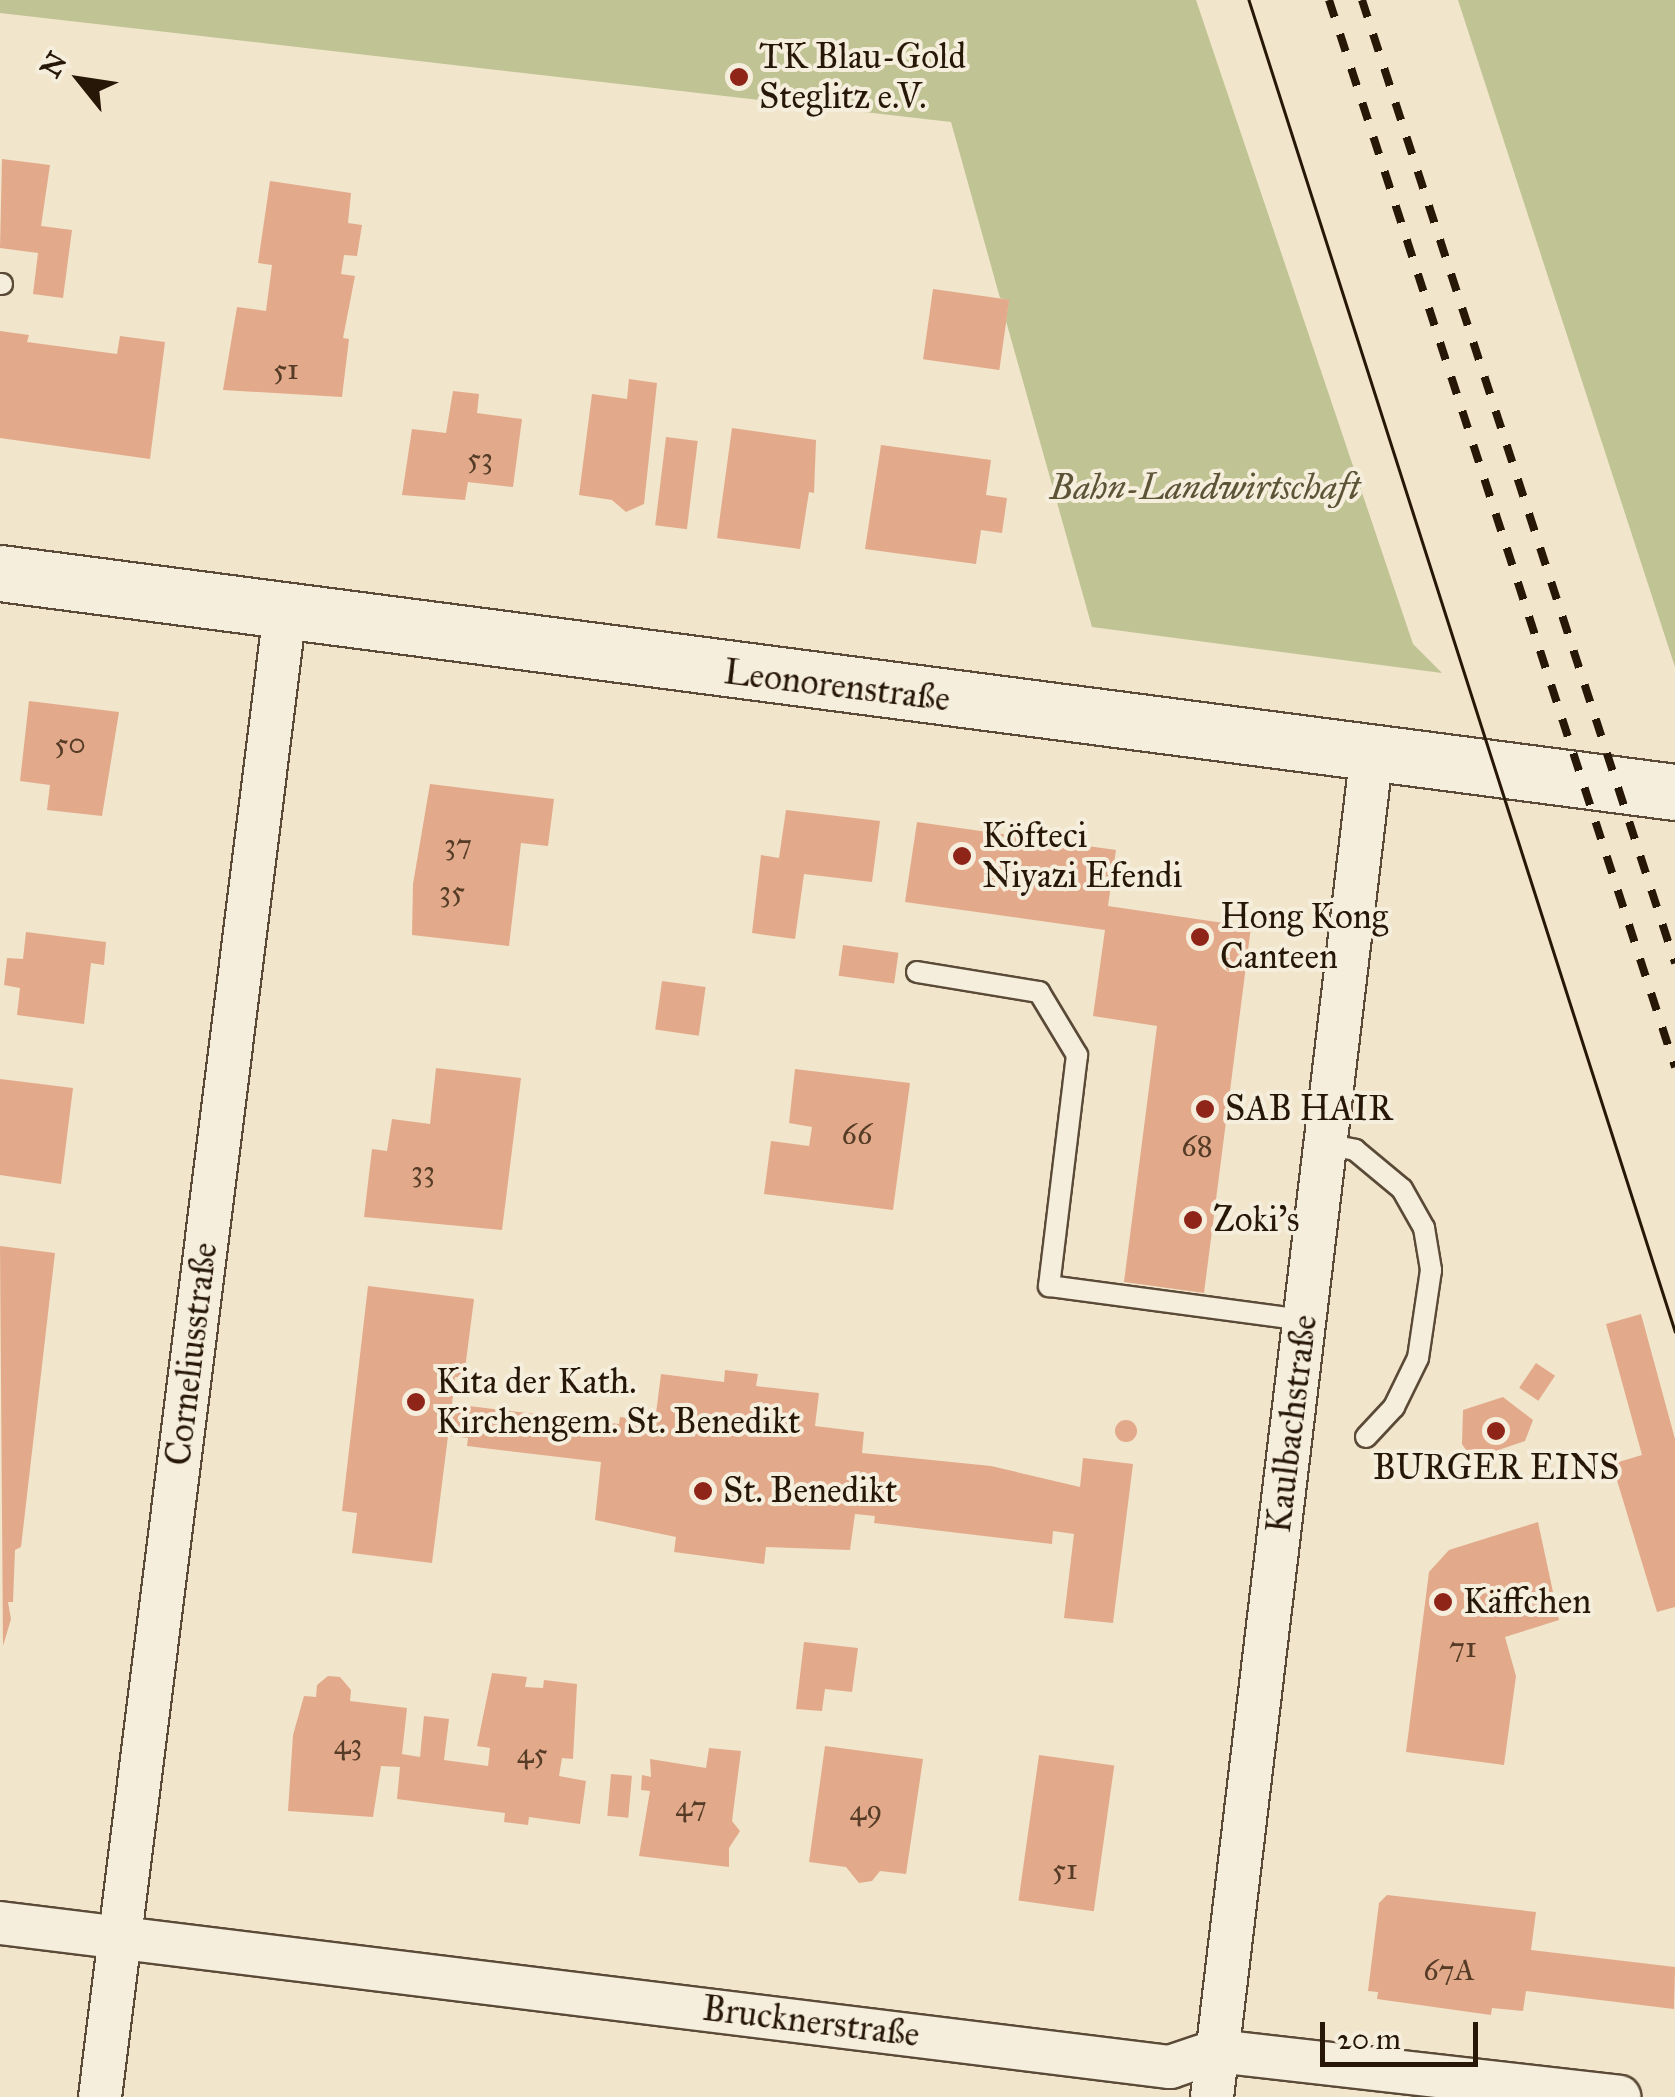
<!DOCTYPE html>
<html>
<head>
<meta charset="utf-8">
<style>
	body { margin:0 }
	#map { position:relative; width:1675px; height:2097px; overflow:hidden; background:#f1e5cb; font-family:"IM FELL Great Primer",serif }
	div>[style] { position:absolute }
	.green>* { inset:0; background:#c0c393 }
	.building>* { inset:0; background:#e2aa8b; transform-origin:0 0 }
	.round { border-radius:50% }
	.roads { filter:drop-shadow(2px 0 #5a4a37) drop-shadow(-2px 0 #5a4a37) drop-shadow(0 2px #5a4a37) drop-shadow(0 -2px #5a4a37) }
	.lane>* { height:20px; margin:-10px; padding:0 10px; transform-origin:10px; border-radius:10px; background:#f6eedd }
	.street>* { height:42px; margin:-21px; padding:0 21px; transform-origin:21px; border-radius:21px; background:#f6eedd }
	.secondary>* { height:55px; margin:-27.5px; padding:0 27.5px; transform-origin:27.5px; border-radius:27.5px; background:#f6eedd }
	.tram>* { height:2.5px; margin:-1.25px; padding:0 1.25px; transform-origin:1.25px; border-radius:1.25px; background:#271706 }
	.rail>* { height:8px; margin-top:-4px; transform-origin:0; background:repeating-linear-gradient(90deg,#271706 0 18px,transparent 0 36px) }
	.dots>* { width:28px; height:28px; translate:-50% -50%; box-sizing:border-box; border:5px solid #f6eedd; border-radius:50% }
	span { translate:-50% -50%; white-space:nowrap; text-align:center; line-height:1.15; -webkit-text-stroke:8px #f6eedd; paint-order:stroke }
	.number-label { font-size:30px; color:#563c27 }
	.number-label span { -webkit-text-stroke-width:0 }
	.poi-label { font-size:35px; color:#271706 }
	.left { translate:0 -50%; text-align:left }
	.park-label { font-size:35px; color:#5d5337; font-style:italic }
	.street-label { font-size:35px; color:#271706 }
	.north { position:absolute; left:30px; top:30px; width:100px; height:100px; -webkit-text-stroke:8px #f6eedd; paint-order:stroke; rotate:300deg; font-size:28px; font-weight:700; line-height:40px; text-align:center; color:#271706 }
	.north::after { content:''; display:block; margin:auto; width:35px; height:45px; background:#271706; clip-path:polygon(50% 0,100% 100%,50% 72%,0 100%) }
	.scale { position:absolute; left:1320px; top:2022px; width:158px; height:45px; box-sizing:border-box; border:5px solid #271706; border-top:0; padding-left:12px; font-size:30px; line-height:35px; white-space:nowrap; color:#271706; -webkit-text-stroke:8px #f6eedd; paint-order:stroke }
</style>
</head>
<body>
<div id="map">
	<div class="green">
		<i style="clip-path:polygon(0 0,1196px 0,1413px 644px,1442px 673px,1092px 627px,1006px 321px,1009px 300px,1000px 298px,951px 122px,0 13px)"></i>
		<i style="clip-path:polygon(1458px 0,1675px 0,1675px 667px)"></i>
	</div>
	<div class="building">
		<i style="clip-path:polygon(2px 159px,50px 165px,41px 226px,72px 230px,63px 298px,33px 294px,38px 253px,0 248px)"></i>
		<i style="clip-path:polygon(270px 181px,351px 193px,348px 223px,362px 225px,357px 256px,344px 255px,341px 274px,355px 276px,343px 338px,349px 339px,342px 397px,223px 390px,237px 307px,266px 311px,272px 265px,258px 263px)"></i>
		<i style="left:933px;top:289px;width:77px;height:71px;rotate:8deg"></i>
		<i style="clip-path:polygon(0 331px,29px 335px,27px 342px,117px 354px,120px 336px,165px 342px,150px 459px,0 438px)"></i>
		<i style="clip-path:polygon(629px 379px,657px 383px,644px 504px,626px 512px,612px 500px,579px 495px,592px 394px,627px 399px)"></i>
		<i style="clip-path:polygon(453px 391px,479px 394px,477px 413px,522px 419px,513px 487px,468px 482px,465px 500px,402px 495px,412px 429px,446px 433px)"></i>
		<i style="clip-path:polygon(732px 428px,816px 440px,814px 493px,809px 492px,800px 549px,717px 538px)"></i>
		<i style="left:666px;top:437px;width:32px;height:89px;rotate:7deg"></i>
		<i style="clip-path:polygon(881px 445px,991px 460px,986px 495px,1007px 498px,1002px 533px,981px 530px,976px 564px,865px 549px)"></i>
		<i style="clip-path:polygon(29px 701px,119px 712px,102px 816px,47px 810px,50px 785px,20px 781px)"></i>
		<i style="clip-path:polygon(430px 784px,554px 799px,548px 846px,521px 843px,509px 946px,412px 935px,413px 884px)"></i>
		<i style="clip-path:polygon(786px 810px,880px 821px,872px 882px,804px 874px,795px 939px,752px 933px,761px 855px,779px 858px)"></i>
		<i style="clip-path:polygon(917px 822px,1116px 850px,1108px 906px,1251px 927px,1204px 1293px,1124px 1282px,1157px 1026px,1093px 1016px,1105px 930px,905px 902px)"></i>
		<i style="clip-path:polygon(26px 932px,106px 942px,104px 965px,91px 963px,84px 1024px,17px 1015px,20px 988px,4px 985px,7px 958px,23px 959px)"></i>
		<i style="left:843px;top:945px;width:56px;height:31px;rotate:8deg"></i>
		<i style="left:662px;top:981px;width:44px;height:49px;rotate:8deg"></i>
		<i style="clip-path:polygon(436px 1068px,521px 1078px,502px 1230px,364px 1217px,372px 1149px,387px 1151px,392px 1119px,430px 1124px)"></i>
		<i style="clip-path:polygon(795px 1069px,910px 1083px,893px 1210px,764px 1194px,771px 1141px,809px 1146px,812px 1127px,789px 1123px)"></i>
		<i style="clip-path:polygon(0 1079px,73px 1088px,61px 1184px,0 1175px)"></i>
		<i style="clip-path:polygon(0 1246px,55px 1253px,21px 1547px,15px 1550px,13px 1602px,8px 1602px,11px 1619px,3px 1646px)"></i>
		<i style="clip-path:polygon(368px 1286px,474px 1299px,464px 1377px,455px 1377px,452px 1404px,619px 1424px,620px 1417px,639px 1419px,639px 1427px,654px 1429px,661px 1374px,724px 1382px,725px 1370px,758px 1374px,756px 1386px,819px 1393px,815px 1426px,864px 1432px,862px 1453px,991px 1466px,1080px 1487px,1083px 1458px,1133px 1464px,1113px 1623px,1064px 1618px,1074px 1534px,1053px 1531px,1052px 1544px,874px 1523px,875px 1516px,855px 1514px,850px 1550px,766px 1547px,764px 1564px,674px 1552px,676px 1537px,595px 1520px,601px 1462px,467px 1446px,468px 1438px,448px 1436px,432px 1563px,352px 1553px,357px 1513px,342px 1511px)"></i>
		<i style="clip-path:polygon(1641px 1314px,1675px 1439px,1675px 1607px,1657px 1612px,1612px 1464px,1642px 1455px,1606px 1324px)"></i>
		<i style="left:1536px;top:1363px;width:23px;height:30px;rotate:34deg"></i>
		<i style="clip-path:polygon(1503px 1397px,1533px 1420px,1525px 1441px,1472px 1459px,1462px 1444px,1463px 1410px)"></i>
		<i class="round" style="left:1115px;top:1420px;width:22px;height:22px"></i>
		<i style="clip-path:polygon(1538px 1522px,1559px 1620px,1505px 1637px,1516px 1676px,1504px 1765px,1406px 1752px,1429px 1572px,1449px 1550px)"></i>
		<i style="clip-path:polygon(804px 1642px,858px 1648px,852px 1692px,825px 1689px,822px 1711px,796px 1709px)"></i>
		<i style="clip-path:polygon(492px 1673px,527px 1677px,525px 1687px,543px 1688px,544px 1680px,577px 1684px,573px 1759px,562px 1758px,559px 1776px,586px 1781px,580px 1824px,529px 1817px,528px 1825px,504px 1822px,505px 1813px,397px 1799px,400px 1767px,381px 1766px,373px 1817px,288px 1811px,293px 1735px,304px 1696px,316px 1697px,317px 1685px,328px 1676px,340px 1677px,351px 1690px,350px 1701px,407px 1708px,402px 1754px,420px 1757px,424px 1716px,449px 1719px,444px 1760px,488px 1766px,490px 1748px,477px 1746px)"></i>
		<i style="clip-path:polygon(825px 1746px,923px 1759px,906px 1874px,880px 1871px,872px 1881px,859px 1883px,846px 1867px,809px 1862px)"></i>
		<i style="clip-path:polygon(709px 1748px,741px 1751px,732px 1821px,740px 1831px,729px 1848px,729px 1867px,639px 1856px,650px 1791px,641px 1790px,642px 1775px,651px 1777px,650px 1759px,706px 1768px)"></i>
		<i style="left:1039px;top:1755px;width:76px;height:147px;rotate:8deg"></i>
		<i style="left:611px;top:1774px;width:21px;height:42px;rotate:5deg"></i>
		<i style="clip-path:polygon(1387px 1895px,1536px 1912px,1531px 1950px,1675px 1967px,1674px 2009px,1526px 1991px,1523px 2011px,1492px 2008px,1491px 2015px,1377px 1999px,1378px 1992px,1368px 1991px,1379px 1903px)"></i>
	</div>
	<div class="roads">
		<div class="lane">
			<i style="left:0;top:284px;width:2px"></i>
			<i style="left:917px;top:972px;width:124px;rotate:9.3deg"></i>
			<i style="left:1039px;top:992px;width:74px;rotate:58.9deg"></i>
			<i style="left:1077px;top:1055px;width:233px;rotate:96.9deg"></i>
			<i style="left:1049px;top:1286px;width:257px;rotate:7.6deg"></i>
			<i style="left:1325px;top:1144px;width:31px;rotate:11deg"></i>
			<i style="left:1355px;top:1150px;width:61px;rotate:39.7deg"></i>
			<i style="left:1402px;top:1189px;width:45px;rotate:60.6deg"></i>
			<i style="left:1424px;top:1228px;width:43px;rotate:80.5deg"></i>
			<i style="left:1431px;top:1270px;width:89px;rotate:98.4deg"></i>
			<i style="left:1418px;top:1358px;width:55px;rotate:116.1deg"></i>
			<i style="left:1394px;top:1407px;width:41px;rotate:133deg"></i>
		</div>
		<div class="street">
			<i style="left:0;top:1923px;width:1179px;rotate:7.02deg"></i>
			<i style="left:1170px;top:2067px;width:50px;rotate:-18.8deg"></i>
			<i style="left:1217px;top:2051px;width:405px;rotate:6.5deg"></i>
			<i style="left:100px;top:2097px;width:1496px;rotate:-82.9deg"></i>
			<i style="left:1212px;top:2097px;width:1355px;rotate:-83.22deg"></i>
		</div>
		<div class="secondary">
			<i style="left:0;top:573px;width:1689px;rotate:7.45deg"></i>
		</div>
	</div>
	<div class="tram">
		<i style="left:1249px;top:0;width:1398px;rotate:72.25deg"></i>
	</div>
	<div class="rail">
		<i style="left:1329px;top:0;width:1122px;rotate:72.03deg"></i>
		<i style="left:1362px;top:0;width:1013px;rotate:71.99deg"></i>
	</div>
	<div class="dots">
		<i style="left:739px;top:77px;background:#8f2418"></i>
		<i style="left:962px;top:856px;background:#8f2418"></i>
		<i style="left:1200px;top:937px;background:#8f2418"></i>
		<i style="left:1205px;top:1109px;background:#8f2418"></i>
		<i style="left:1193px;top:1220px;background:#8f2418"></i>
		<i style="left:416px;top:1402px;background:#8f2418"></i>
		<i style="left:1496px;top:1431px;background:#8f2418"></i>
		<i style="left:703px;top:1491px;background:#8f2418"></i>
		<i style="left:1443px;top:1602px;background:#8f2418"></i>
	</div>
	<div class="number-label">
		<span style="left:286px;top:369px">51</span>
		<span style="left:480px;top:458px">53</span>
		<span style="left:70px;top:743px">50</span>
		<span style="left:458px;top:844px">37</span>
		<span style="left:452px;top:891px">35</span>
		<span style="left:857px;top:1134px">66</span>
		<span style="left:1197px;top:1146px">68</span>
		<span style="left:423px;top:1171px">33</span>
		<span style="left:1463px;top:1647px">71</span>
		<span style="left:348px;top:1744px">43</span>
		<span style="left:532px;top:1753px">45</span>
		<span style="left:691px;top:1806px">47</span>
		<span style="left:866px;top:1810px">49</span>
		<span style="left:1065px;top:1869px">51</span>
		<span style="left:1449px;top:1970px">67A</span>
	</div>
	<div class="poi-label">
		<span class="left" style="left:759px;top:77px">TK Blau-Gold<br>Steglitz e.V.</span>
		<span class="left" style="left:982px;top:856px">Köfteci<br>Niyazi Efendi</span>
		<span class="left" style="left:1220px;top:937px">Hong Kong<br>Canteen</span>
		<span class="left" style="left:1225px;top:1109px">SAB HAIR</span>
		<span class="left" style="left:1213px;top:1220px">Zoki's</span>
		<span class="left" style="left:436px;top:1402px">Kita der Kath.<br>Kirchengem. St. Benedikt</span>
		<span style="left:1496px;top:1468px">BURGER EINS</span>
		<span class="left" style="left:723px;top:1491px">St. Benedikt</span>
		<span class="left" style="left:1463px;top:1602px">Käffchen</span>
	</div>
	<div class="park-label">
		<span style="left:1205px;top:488px">Bahn-Landwirtschaft</span>
	</div>
	<div class="street-label">
		<span style="left:837px;top:686px;rotate:7deg">Leonorenstraße</span>
		<span style="left:192px;top:1354px;rotate:-83deg">Corneliusstraße</span>
		<span style="left:1292px;top:1424px;rotate:-83deg">Kaulbachstraße</span>
		<span style="left:811px;top:2022px;rotate:7deg">Brucknerstraße</span>
	</div>
	<div class="north">N</div>
	<div class="scale">20 m</div>
</div>
</body>
</html>
